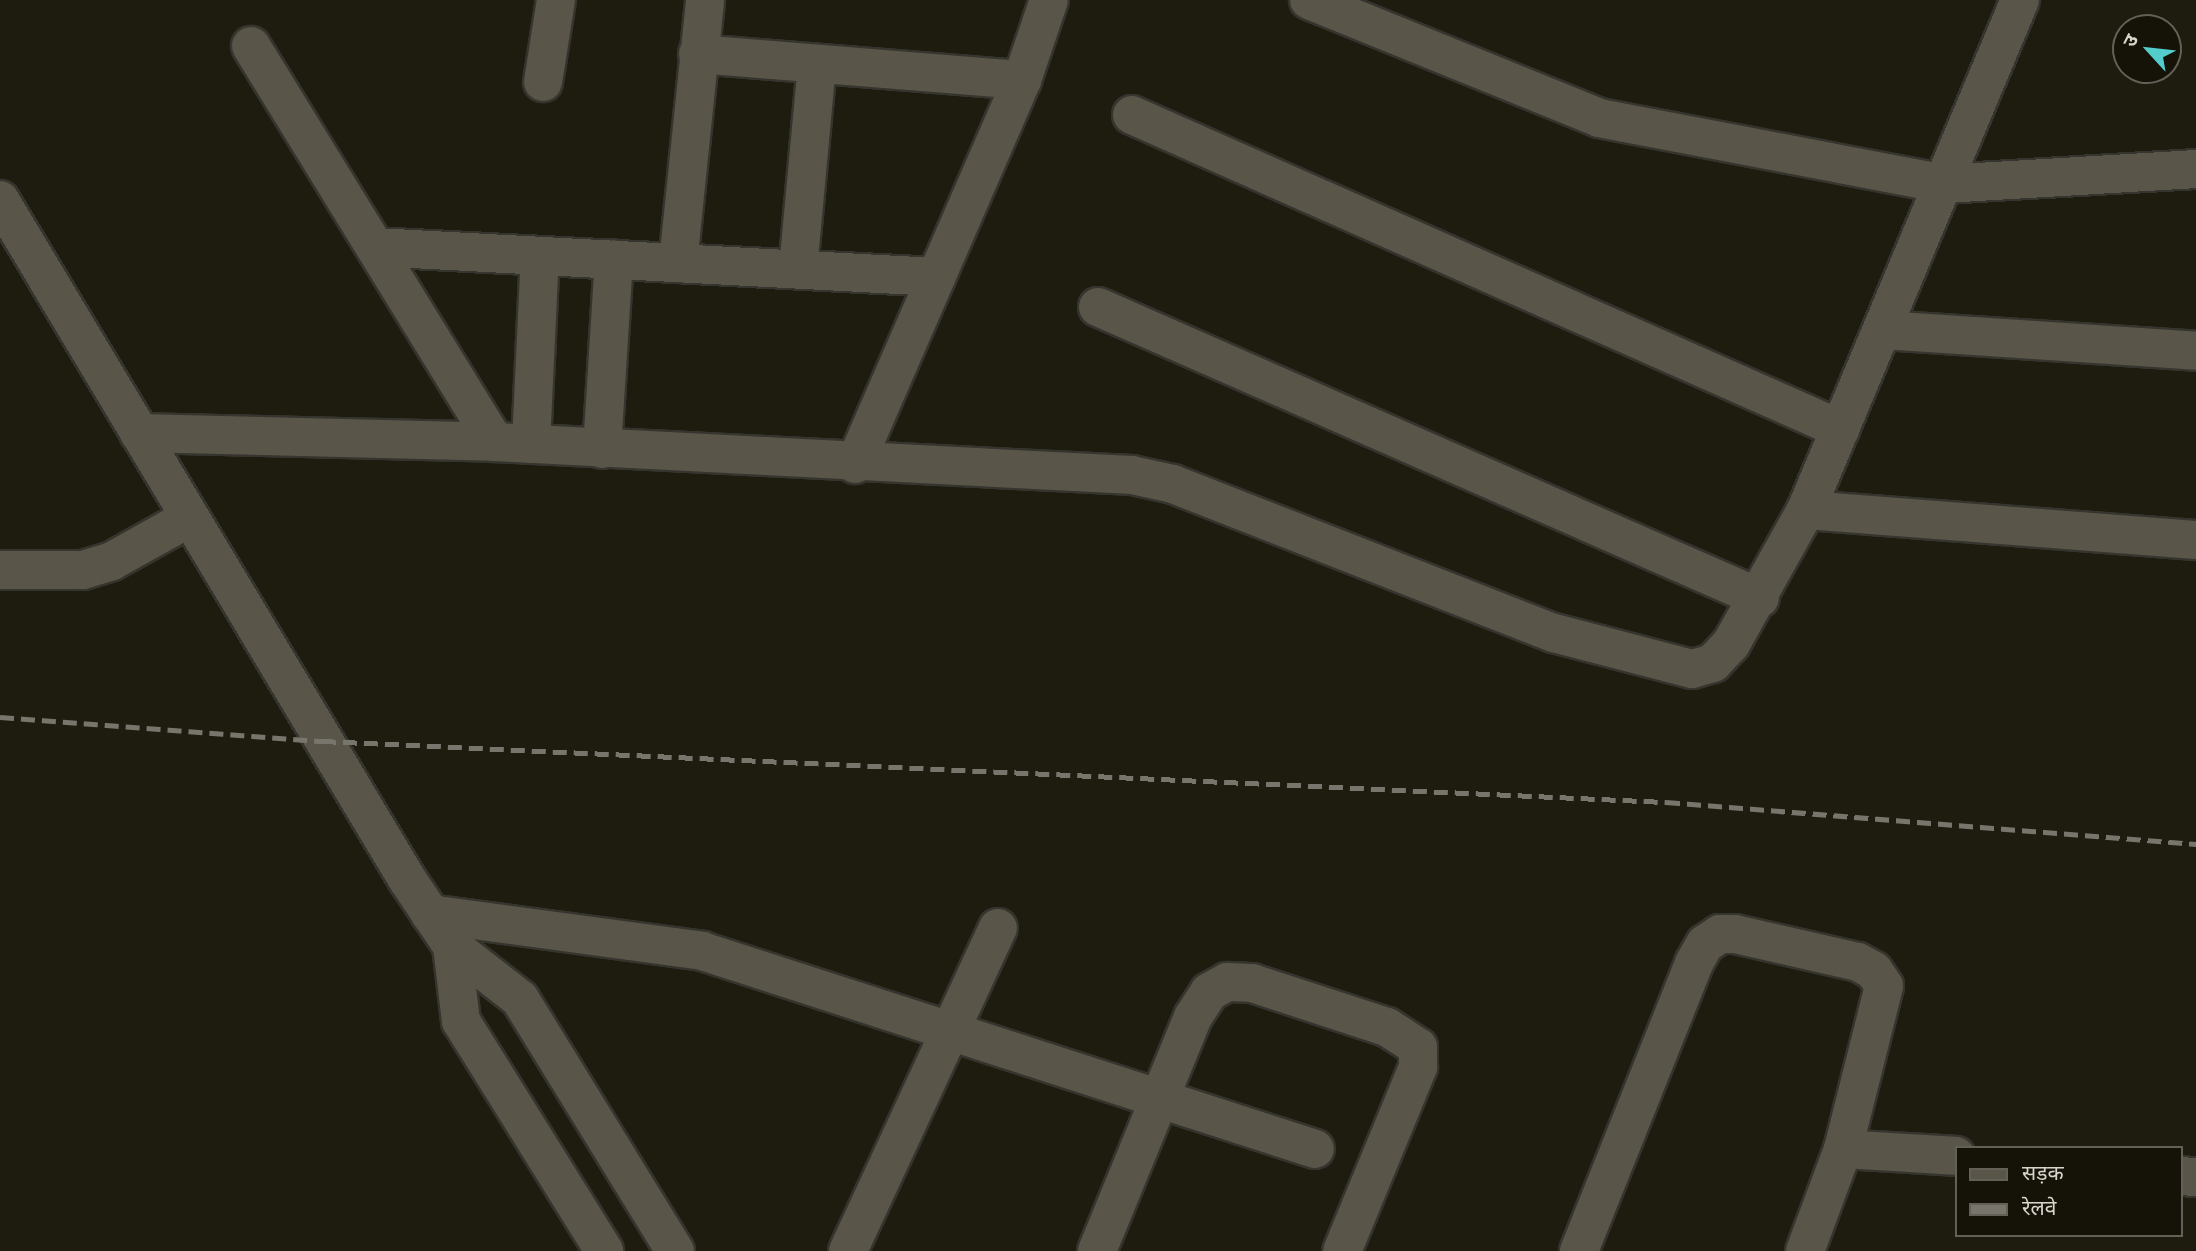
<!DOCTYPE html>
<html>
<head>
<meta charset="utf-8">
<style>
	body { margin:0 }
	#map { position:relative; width:2196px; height:1251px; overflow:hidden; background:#1e1b0f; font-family:Raleway,"Noto Sans Devanagari",sans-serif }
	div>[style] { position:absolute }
	.roads { filter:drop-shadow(2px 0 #36342e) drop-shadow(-2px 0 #36342e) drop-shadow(0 2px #36342e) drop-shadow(0 -2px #36342e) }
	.street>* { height:38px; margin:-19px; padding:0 19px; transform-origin:19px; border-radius:19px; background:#595548 }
	.secondary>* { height:38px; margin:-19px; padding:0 19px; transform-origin:19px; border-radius:19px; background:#595548 }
	.rail>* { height:5px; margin-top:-2.5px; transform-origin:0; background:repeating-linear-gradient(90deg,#78756c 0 14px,transparent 0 21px) }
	span { translate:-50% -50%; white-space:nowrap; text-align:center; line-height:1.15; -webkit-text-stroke:7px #151207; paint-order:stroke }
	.legend { position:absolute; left:1955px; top:1146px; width:228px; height:91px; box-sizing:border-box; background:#151207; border:2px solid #636057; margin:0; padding:9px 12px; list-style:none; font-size:21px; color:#d8d5ce }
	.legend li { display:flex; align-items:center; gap:14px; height:35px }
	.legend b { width:35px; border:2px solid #636057 }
	.north { position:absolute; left:2112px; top:14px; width:70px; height:70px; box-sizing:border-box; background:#151207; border:2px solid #636057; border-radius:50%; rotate:297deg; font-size:19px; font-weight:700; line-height:28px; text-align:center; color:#d8d5ce }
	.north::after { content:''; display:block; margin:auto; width:24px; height:32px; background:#53cdcb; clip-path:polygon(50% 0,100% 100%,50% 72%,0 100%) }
</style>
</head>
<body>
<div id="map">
	<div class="roads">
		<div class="street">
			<i style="left:1309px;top:0;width:313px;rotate:22.1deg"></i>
			<i style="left:1599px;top:118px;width:351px;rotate:10.8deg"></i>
			<i style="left:1944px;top:184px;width:252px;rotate:-3.4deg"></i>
			<i style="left:251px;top:46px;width:465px;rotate:58.4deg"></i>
			<i style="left:698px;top:54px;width:325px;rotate:4.6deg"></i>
			<i style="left:543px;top:82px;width:83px;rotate:-81deg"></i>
			<i style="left:1132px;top:115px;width:775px;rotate:23.92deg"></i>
			<i style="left:375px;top:247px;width:562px;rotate:3.06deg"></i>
			<i style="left:678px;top:263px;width:264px;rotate:-84.1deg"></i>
			<i style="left:798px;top:269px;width:206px;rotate:-84.7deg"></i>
			<i style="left:1098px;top:307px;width:723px;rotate:23.73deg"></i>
			<i style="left:1883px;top:330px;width:314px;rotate:3.8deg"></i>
			<i style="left:139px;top:433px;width:356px;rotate:1.4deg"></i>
			<i style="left:495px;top:442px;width:638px;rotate:2.97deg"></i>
			<i style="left:1132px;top:475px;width:42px;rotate:12.4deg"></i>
			<i style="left:1173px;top:484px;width:409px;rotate:21.4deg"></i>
			<i style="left:1554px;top:633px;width:143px;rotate:14.6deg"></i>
			<i style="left:1692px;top:669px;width:22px;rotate:-16deg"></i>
			<i style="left:1713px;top:663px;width:26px;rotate:-47deg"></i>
			<i style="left:1731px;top:644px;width:154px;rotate:-60.8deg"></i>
			<i style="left:1806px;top:510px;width:553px;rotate:-67.24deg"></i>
			<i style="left:531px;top:444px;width:188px;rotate:-87.3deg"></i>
			<i style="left:602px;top:449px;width:190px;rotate:-86.4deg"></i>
			<i style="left:855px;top:464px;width:419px;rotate:-66.5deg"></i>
			<i style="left:1022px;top:80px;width:84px;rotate:-71.4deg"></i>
			<i style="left:1806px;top:510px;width:391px;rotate:4.4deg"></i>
			<i style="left:0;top:570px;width:83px"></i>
			<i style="left:83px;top:570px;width:30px;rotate:-17deg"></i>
			<i style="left:112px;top:561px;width:88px;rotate:-29.2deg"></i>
			<i style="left:430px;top:914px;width:275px;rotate:7.7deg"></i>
			<i style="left:702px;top:951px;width:644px;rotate:17.9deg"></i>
			<i style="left:1843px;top:1149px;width:113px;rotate:3.5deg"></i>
			<i style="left:2180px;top:1176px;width:16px;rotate:4deg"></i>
			<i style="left:848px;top:1251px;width:356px;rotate:-65.1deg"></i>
			<i style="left:1097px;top:1251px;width:253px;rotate:-67.7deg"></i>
			<i style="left:1193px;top:1017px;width:30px;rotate:-57deg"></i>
			<i style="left:1209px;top:992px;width:21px;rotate:-29deg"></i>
			<i style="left:1227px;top:982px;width:25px;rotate:2deg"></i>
			<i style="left:1252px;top:983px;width:142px;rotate:18.1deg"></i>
			<i style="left:1387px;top:1027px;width:37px;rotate:33deg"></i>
			<i style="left:1418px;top:1047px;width:20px;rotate:90deg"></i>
			<i style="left:1418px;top:1067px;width:199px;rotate:112.4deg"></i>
			<i style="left:1579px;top:1251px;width:310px;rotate:-68.2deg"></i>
			<i style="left:1694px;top:963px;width:22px;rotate:-60deg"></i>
			<i style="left:1705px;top:944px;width:18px;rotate:-34deg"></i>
			<i style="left:1720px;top:934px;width:15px"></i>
			<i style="left:1735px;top:934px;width:126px;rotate:12.8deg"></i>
			<i style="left:1858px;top:962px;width:18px;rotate:29deg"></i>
			<i style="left:1874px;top:971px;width:18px;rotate:56deg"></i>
			<i style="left:1884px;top:986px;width:168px;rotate:104.1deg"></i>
			<i style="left:1843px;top:1149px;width:109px;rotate:110.4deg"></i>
		</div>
		<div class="secondary">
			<i style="left:0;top:200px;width:792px;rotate:59.06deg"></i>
			<i style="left:407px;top:879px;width:81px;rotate:56.1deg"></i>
			<i style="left:452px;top:946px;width:86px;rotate:37.9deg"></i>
			<i style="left:520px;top:999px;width:296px;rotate:58.4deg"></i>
			<i style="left:452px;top:946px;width:76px;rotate:83.2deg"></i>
			<i style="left:461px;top:1021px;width:271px;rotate:58.1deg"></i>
		</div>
	</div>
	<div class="rail">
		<i style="left:0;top:717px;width:323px;rotate:4.3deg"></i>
		<i style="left:322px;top:741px;width:1345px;rotate:2.6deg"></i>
		<i style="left:1666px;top:802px;width:532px;rotate:4.53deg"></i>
	</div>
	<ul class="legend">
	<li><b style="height:9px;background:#595548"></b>सड़क</li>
	<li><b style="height:9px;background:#78756c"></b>रेलवे</li>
	</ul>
	<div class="north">उ</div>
</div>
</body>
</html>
